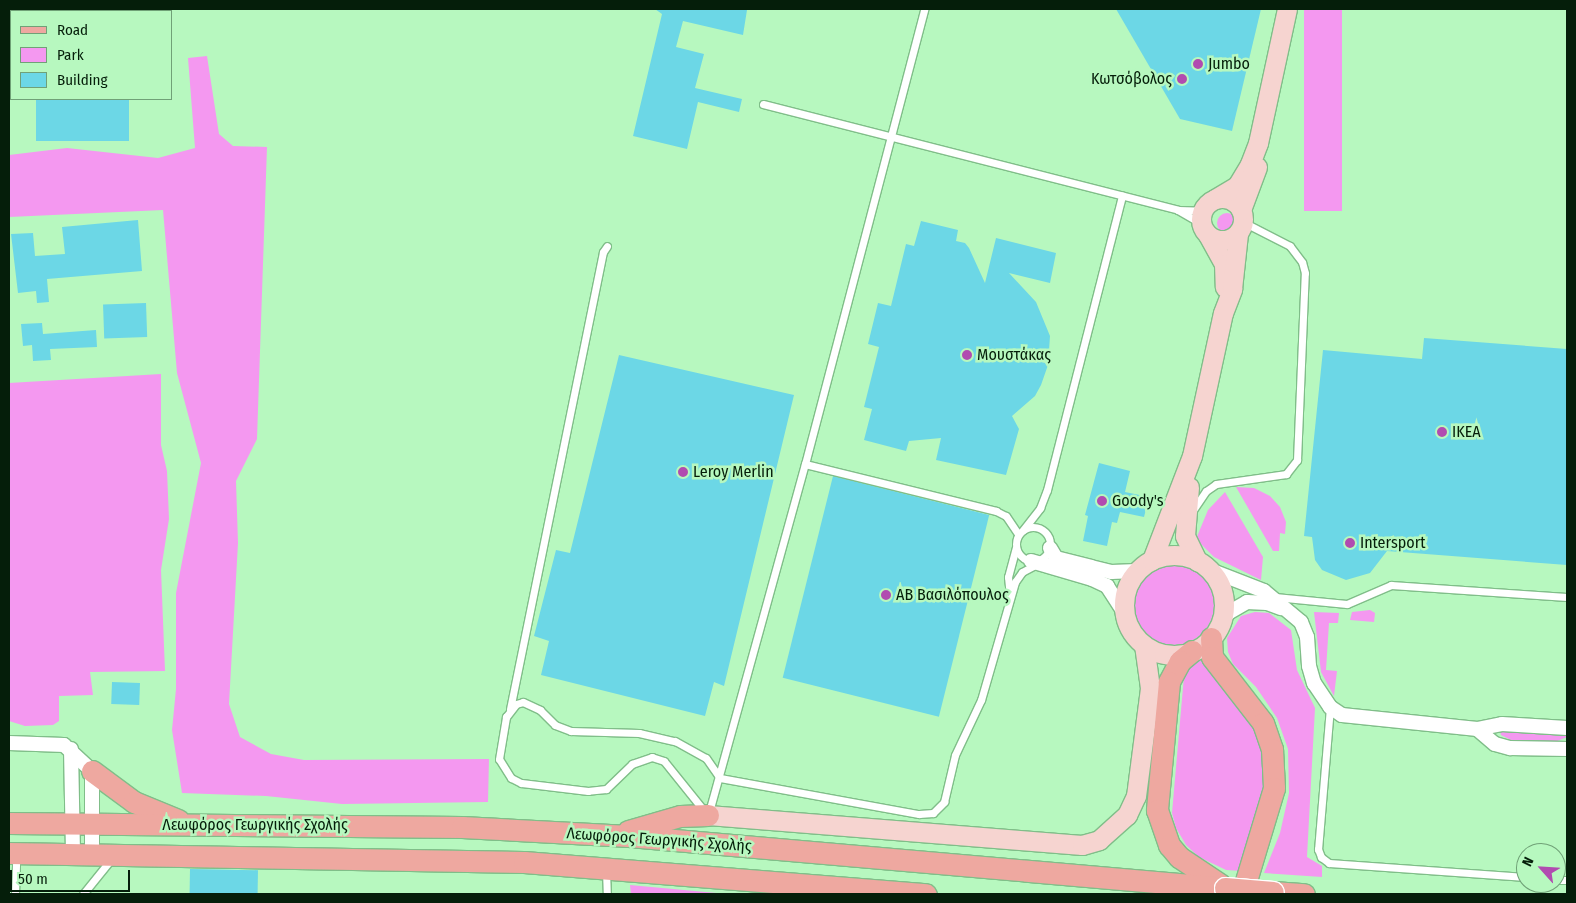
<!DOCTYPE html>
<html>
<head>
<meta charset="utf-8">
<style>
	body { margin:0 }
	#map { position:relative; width:1576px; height:903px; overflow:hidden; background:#b7f8bf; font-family:"Fira Sans Condensed",sans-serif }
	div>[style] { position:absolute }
	.green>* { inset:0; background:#f498f0; transform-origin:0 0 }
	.round { border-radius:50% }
	.building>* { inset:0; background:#6cd7e6; transform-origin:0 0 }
	.roads { filter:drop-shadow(1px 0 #80be89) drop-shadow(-1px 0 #80be89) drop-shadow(0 1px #80be89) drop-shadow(0 -1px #80be89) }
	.lane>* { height:7px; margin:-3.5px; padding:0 3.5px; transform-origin:3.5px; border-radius:3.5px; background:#fff }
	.lane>.ring { margin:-3.5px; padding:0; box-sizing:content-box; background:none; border:7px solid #fff; border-radius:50% }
	.street>* { height:14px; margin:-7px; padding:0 7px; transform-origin:7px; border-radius:7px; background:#fff }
	.secondary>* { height:19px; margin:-9.5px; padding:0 9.5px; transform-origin:9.5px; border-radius:9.5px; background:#f6d4d0 }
	.secondary>.ring { margin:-9.5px; padding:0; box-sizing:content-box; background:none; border:19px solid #f6d4d0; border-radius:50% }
	.primary>* { height:21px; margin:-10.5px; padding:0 10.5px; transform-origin:10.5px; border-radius:10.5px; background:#eea8a0 }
	.bridges { filter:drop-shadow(1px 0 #fff) drop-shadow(-1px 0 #fff) drop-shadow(0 1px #fff) drop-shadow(0 -1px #fff) }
	.primary-bridge>* { height:21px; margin:-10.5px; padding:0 10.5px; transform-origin:10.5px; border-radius:10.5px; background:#eea8a0 }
	.dots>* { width:14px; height:14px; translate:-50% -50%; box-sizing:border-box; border:2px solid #b7f8bf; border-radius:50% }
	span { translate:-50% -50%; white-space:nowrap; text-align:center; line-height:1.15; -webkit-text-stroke:5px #b7f8bf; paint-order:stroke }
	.poi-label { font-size:16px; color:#051e0a }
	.left { translate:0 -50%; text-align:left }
	.right { translate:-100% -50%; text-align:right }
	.street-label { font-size:16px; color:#051e0a }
	.frame { position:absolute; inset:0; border:10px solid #051e0a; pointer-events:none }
	.legend { position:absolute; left:10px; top:10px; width:162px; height:90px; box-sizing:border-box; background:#b7f8bf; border:1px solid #70a177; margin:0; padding:6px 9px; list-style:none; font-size:15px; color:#051e0a }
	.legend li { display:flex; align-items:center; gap:10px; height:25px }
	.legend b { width:25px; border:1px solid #70a177 }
	.north { position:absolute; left:1516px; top:843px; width:50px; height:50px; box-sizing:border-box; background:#b7f8bf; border:1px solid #70a177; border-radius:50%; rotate:296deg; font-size:14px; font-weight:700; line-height:20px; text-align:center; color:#051e0a }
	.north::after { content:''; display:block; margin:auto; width:18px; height:22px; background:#b14bb0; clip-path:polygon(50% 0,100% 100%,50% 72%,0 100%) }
	.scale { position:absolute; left:10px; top:870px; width:120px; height:22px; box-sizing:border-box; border:2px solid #051e0a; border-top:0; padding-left:6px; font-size:15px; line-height:18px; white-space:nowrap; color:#051e0a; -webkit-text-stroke:4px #b7f8bf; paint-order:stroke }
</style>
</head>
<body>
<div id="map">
	<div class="green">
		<i style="left:1304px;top:9px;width:38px;height:202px"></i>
		<i style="clip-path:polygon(207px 56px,219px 134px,233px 146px,267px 147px,257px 439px,236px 481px,238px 543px,229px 704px,240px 737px,271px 754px,304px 760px,489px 759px,488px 802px,342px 804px,266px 796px,182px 793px,172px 730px,176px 689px,176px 593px,201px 463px,177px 373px,163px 210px,9px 217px,9px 155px,67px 148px,158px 158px,195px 148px,188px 58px)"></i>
		<i class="round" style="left:1217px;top:213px;width:20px;height:20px"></i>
		<i style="clip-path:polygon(161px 374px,161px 445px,167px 471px,169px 519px,161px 570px,165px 671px,90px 672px,93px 695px,59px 696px,59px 721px,53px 725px,25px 726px,9px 721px,9px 383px)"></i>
		<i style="clip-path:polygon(1236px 487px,1254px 488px,1270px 496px,1280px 507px,1286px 522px,1285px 534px,1280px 533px,1279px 551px,1273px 551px)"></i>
		<i style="clip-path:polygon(1225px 492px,1263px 557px,1261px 580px,1214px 557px,1196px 539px,1208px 510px)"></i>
		<i class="round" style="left:1134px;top:565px;width:80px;height:80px"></i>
		<i style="clip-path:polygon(1370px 610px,1375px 613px,1374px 622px,1350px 620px,1352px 612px)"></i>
		<i style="clip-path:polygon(1255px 612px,1269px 613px,1291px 630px,1297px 670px,1315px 708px,1307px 857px,1322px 866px,1322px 877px,1264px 873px,1280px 833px,1289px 793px,1288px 749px,1277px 718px,1256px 687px,1233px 664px,1228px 652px,1227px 638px,1241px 616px)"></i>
		<i style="clip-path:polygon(1314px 612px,1339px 613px,1338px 623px,1329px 623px,1326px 670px,1337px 671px,1334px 696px,1321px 672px)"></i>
		<i style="clip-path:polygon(1200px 660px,1257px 726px,1268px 788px,1242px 871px,1226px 870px,1199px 857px,1186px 845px,1176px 828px,1172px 813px,1184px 676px,1190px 665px)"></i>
		<i style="clip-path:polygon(1500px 731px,1566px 734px,1567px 737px,1550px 744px,1511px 740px,1501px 735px)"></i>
		<i style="clip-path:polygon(630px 885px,727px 894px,631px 894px)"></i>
	</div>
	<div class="building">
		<i style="clip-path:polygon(655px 9px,747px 10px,743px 35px,683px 21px,676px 47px,704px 54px,695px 88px,742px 99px,739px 112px,698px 102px,687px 149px,633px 136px,662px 14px)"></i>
		<i style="clip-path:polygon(1116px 9px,1261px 9px,1232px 131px,1180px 119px)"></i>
		<i style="left:36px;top:99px;width:93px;height:42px"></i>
		<i style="clip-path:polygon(138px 220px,142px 271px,47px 279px,49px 302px,37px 303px,36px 291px,18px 293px,11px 234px,33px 233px,35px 256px,65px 254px,62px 227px)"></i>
		<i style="clip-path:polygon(921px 221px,958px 230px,956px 241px,965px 243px,969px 248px,985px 283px,996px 238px,1056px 253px,1050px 283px,1009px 273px,1036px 302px,1050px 336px,1048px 365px,1041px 385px,1035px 396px,1012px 416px,1019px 429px,1006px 475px,936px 460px,941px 438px,909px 441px,906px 451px,864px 440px,872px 409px,864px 407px,879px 347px,868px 344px,878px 303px,891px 306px,906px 244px,914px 246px)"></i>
		<i style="left:146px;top:303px;width:34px;height:43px;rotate:88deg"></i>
		<i style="clip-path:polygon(42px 323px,43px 334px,96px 330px,97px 347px,50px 349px,51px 360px,33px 361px,32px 345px,23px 346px,21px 324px)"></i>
		<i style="clip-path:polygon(1424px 338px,1567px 349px,1567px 565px,1387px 551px,1370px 573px,1346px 580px,1322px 570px,1315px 560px,1312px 537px,1304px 536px,1323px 350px,1422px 359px)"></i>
		<i style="clip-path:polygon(619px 355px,794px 395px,724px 686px,714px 682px,705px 716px,541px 675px,549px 641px,534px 636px,556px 550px,570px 553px)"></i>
		<i style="clip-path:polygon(1099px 463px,1130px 471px,1125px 492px,1149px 497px,1144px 517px,1120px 512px,1117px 523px,1112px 522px,1107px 546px,1083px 541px,1088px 516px,1085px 515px)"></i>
		<i style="left:833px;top:476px;width:161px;height:208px;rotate:14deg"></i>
		<i style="left:112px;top:682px;width:28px;height:22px;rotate:2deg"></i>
		<i style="left:190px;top:869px;width:68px;height:25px;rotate:1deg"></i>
	</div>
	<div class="roads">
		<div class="lane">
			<i style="left:763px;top:104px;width:428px;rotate:14.3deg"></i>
			<i style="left:1202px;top:224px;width:28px;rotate:-150deg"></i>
			<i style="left:1178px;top:210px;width:25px;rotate:2deg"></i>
			<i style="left:805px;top:464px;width:197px;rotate:13.8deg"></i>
			<i style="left:996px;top:511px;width:11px;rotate:27deg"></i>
			<i style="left:1006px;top:516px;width:22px;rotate:56deg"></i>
			<i style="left:1193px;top:510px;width:23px;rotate:-56deg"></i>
			<i style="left:1206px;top:491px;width:12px;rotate:-35deg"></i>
			<i style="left:1216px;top:484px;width:71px;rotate:-8.1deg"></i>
			<i style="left:1286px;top:474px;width:18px;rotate:-52deg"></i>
			<i style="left:1297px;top:460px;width:187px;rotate:-87.6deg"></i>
			<i style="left:1305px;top:273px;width:11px;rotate:-105deg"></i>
			<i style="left:1302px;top:262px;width:20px;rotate:-127deg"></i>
			<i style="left:1290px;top:246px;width:53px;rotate:-152.9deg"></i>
			<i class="ring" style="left:1016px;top:527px;width:27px;height:27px"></i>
			<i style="left:1023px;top:530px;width:28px;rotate:-52deg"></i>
			<i style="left:1040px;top:508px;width:19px;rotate:-69deg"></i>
			<i style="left:1047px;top:490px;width:304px;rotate:-75.7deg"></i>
			<i style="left:1010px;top:596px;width:19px;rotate:-96deg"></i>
			<i style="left:1008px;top:577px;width:30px;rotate:-75deg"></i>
			<i style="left:1275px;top:597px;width:72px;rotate:5.6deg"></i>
			<i style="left:1347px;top:604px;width:48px;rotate:-23.4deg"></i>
			<i style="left:1391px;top:585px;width:176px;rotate:3.9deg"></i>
			<i style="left:1330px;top:707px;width:143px;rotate:94.8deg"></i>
			<i style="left:1318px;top:849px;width:9px;rotate:69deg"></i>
			<i style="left:1321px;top:857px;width:10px;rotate:37deg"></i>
			<i style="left:1329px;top:863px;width:197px;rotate:4.1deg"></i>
			<i style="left:510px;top:709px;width:466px;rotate:-78.5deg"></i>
			<i style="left:603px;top:252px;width:7px;rotate:-56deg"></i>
			<i style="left:705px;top:812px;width:65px;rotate:-128.8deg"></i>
			<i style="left:664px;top:761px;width:13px;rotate:-162deg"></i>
			<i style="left:652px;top:757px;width:21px;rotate:161deg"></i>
			<i style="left:632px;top:764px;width:36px;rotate:136deg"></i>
			<i style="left:606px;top:789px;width:18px;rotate:174deg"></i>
			<i style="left:588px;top:791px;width:67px;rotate:-173.2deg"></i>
			<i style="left:521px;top:783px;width:11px;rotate:-153deg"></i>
			<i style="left:511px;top:778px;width:22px;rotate:-122deg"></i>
			<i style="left:499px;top:759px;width:43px;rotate:-80.5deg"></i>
			<i style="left:506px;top:717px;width:16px;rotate:-52deg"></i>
			<i style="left:516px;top:704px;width:7px;rotate:-16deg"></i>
			<i style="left:523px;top:702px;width:19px;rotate:25deg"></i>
			<i style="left:540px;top:710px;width:21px;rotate:45deg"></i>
			<i style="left:555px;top:725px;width:17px;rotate:21deg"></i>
			<i style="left:571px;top:731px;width:68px;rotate:1.7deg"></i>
			<i style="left:639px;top:733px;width:37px;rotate:13deg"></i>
			<i style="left:675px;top:741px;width:35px;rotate:29deg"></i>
			<i style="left:706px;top:758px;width:24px;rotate:55deg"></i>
			<i style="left:720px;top:778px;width:202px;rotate:10.3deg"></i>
			<i style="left:919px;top:814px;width:14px;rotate:-4deg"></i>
			<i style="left:933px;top:813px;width:16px;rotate:-45deg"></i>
			<i style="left:944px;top:802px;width:48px;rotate:-76.8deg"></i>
			<i style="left:955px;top:755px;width:61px;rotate:-64.7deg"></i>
			<i style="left:981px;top:700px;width:123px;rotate:-73.9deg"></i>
			<i style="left:1015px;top:582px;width:12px;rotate:-55deg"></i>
			<i style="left:1022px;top:572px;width:15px;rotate:-28deg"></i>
			<i style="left:709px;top:812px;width:361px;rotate:-74.6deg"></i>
			<i style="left:805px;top:464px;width:470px;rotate:-75.3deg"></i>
			<i style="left:606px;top:870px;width:24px;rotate:88deg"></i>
			<i style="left:1556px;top:880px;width:11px"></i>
			<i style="left:15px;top:894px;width:38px;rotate:-88deg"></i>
			<i style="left:83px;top:894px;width:46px;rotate:-51.1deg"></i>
		</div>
		<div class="street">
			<i style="left:1050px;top:548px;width:12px;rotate:59deg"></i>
			<i style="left:1056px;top:558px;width:36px;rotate:14deg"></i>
			<i style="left:1091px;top:567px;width:21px;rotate:14deg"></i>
			<i style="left:1111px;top:572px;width:26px;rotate:-2deg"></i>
			<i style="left:1031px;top:561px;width:64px;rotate:16.4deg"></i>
			<i style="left:1092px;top:579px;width:17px;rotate:25deg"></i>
			<i style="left:1107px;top:586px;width:33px;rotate:57deg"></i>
			<i style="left:1210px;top:570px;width:58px;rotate:21.3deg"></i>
			<i style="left:1264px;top:591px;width:48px;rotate:40deg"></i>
			<i style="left:1301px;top:622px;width:16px;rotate:68deg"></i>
			<i style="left:1307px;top:637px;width:29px;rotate:86deg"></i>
			<i style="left:1309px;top:666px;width:18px;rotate:74deg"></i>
			<i style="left:1314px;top:683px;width:29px;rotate:56deg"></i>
			<i style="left:1330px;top:707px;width:14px;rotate:34deg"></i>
			<i style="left:1342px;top:715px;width:136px;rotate:5.9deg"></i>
			<i style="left:1477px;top:729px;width:25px;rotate:-11deg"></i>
			<i style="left:1502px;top:724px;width:65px;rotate:3.5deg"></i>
			<i style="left:1220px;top:623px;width:13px;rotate:-51deg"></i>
			<i style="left:1228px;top:613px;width:22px;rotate:-30deg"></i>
			<i style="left:1247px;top:602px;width:20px;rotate:3deg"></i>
			<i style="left:1267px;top:603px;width:15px;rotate:20deg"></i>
			<i style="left:1477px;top:729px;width:23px;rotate:40deg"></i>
			<i style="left:1495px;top:744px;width:16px;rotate:15deg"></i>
			<i style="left:1510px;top:748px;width:57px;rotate:1deg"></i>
			<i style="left:9px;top:743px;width:55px;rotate:2.1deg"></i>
			<i style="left:64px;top:745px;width:38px;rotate:43deg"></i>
			<i style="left:92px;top:771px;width:83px;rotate:90deg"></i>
			<i style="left:71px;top:749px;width:105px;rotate:88.9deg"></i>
		</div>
		<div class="secondary">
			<i class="ring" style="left:1201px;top:198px;width:23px;height:23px"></i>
			<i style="left:1215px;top:199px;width:26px;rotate:-31deg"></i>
			<i style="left:1237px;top:186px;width:26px;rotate:-59deg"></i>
			<i style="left:1250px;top:164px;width:22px;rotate:-69deg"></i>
			<i style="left:1258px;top:143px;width:137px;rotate:-77.8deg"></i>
			<i style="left:1241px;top:210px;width:46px;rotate:-69.6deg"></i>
			<i style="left:1208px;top:235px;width:33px;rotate:61deg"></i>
			<i style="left:1224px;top:264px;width:23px;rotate:88deg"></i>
			<i style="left:1189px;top:487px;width:49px;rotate:94.7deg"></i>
			<i style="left:1185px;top:536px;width:28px;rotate:64deg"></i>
			<i class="ring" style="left:1124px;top:555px;width:81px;height:81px"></i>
			<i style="left:1152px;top:560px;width:111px;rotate:-69deg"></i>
			<i style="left:1192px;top:456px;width:146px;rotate:-77.8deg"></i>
			<i style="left:1223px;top:313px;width:26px;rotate:-69deg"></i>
			<i style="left:1232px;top:289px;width:55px;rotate:-83.8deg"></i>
			<i style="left:708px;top:815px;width:375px;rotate:4.6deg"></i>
			<i style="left:1082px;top:845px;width:18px;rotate:-16deg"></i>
			<i style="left:1099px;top:840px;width:38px;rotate:-42deg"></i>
			<i style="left:1127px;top:815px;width:21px;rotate:-65deg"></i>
			<i style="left:1136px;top:796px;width:109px;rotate:-82.6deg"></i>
			<i style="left:1150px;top:688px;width:43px;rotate:-97.9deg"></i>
		</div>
		<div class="primary">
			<i style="left:1211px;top:638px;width:19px;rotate:87deg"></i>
			<i style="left:1212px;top:657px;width:83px;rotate:52.3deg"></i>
			<i style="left:1263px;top:723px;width:28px;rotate:71deg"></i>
			<i style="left:1272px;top:749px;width:39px;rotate:87deg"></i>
			<i style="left:1274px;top:788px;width:111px;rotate:106.8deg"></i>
			<i style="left:1192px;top:651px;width:16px;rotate:140deg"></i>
			<i style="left:1180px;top:661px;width:24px;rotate:118deg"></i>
			<i style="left:1169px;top:682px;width:129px;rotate:95.4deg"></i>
			<i style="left:1157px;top:810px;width:37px;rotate:71deg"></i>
			<i style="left:1169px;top:845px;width:16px;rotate:50deg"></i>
			<i style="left:1179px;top:857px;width:50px;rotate:33.7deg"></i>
			<i style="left:92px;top:771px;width:52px;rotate:36.4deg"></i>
			<i style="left:134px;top:802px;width:48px;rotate:22.2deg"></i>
			<i style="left:9px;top:823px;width:453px;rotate:0.5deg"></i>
			<i style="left:462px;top:827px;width:167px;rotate:3.1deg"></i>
			<i style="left:629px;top:836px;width:598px;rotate:4.99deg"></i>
			<i style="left:628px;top:831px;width:54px;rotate:-16.1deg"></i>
			<i style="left:680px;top:816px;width:28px;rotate:-2deg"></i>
			<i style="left:9px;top:853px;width:515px;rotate:1deg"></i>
			<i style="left:524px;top:862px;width:403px;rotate:4.6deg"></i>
			<i style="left:1273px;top:892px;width:31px;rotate:4deg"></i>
		</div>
	</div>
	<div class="bridges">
		<div class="primary-bridge">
			<i style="left:1225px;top:888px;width:48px;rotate:4.8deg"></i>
		</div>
	</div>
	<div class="dots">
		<i style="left:1198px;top:64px;background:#b14bb0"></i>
		<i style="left:1182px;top:79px;background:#b14bb0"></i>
		<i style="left:967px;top:355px;background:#b14bb0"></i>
		<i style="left:1442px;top:432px;background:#b14bb0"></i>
		<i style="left:683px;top:472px;background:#b14bb0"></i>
		<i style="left:1102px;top:501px;background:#b14bb0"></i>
		<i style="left:1350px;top:543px;background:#b14bb0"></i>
		<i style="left:886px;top:595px;background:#b14bb0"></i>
	</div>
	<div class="poi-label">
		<span class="left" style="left:1208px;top:64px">Jumbo</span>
		<span class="right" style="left:1172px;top:79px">Κωτσόβολος</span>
		<span class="left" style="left:977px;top:355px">Μουστάκας</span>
		<span class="left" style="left:1452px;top:432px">ΙΚΕΑ</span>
		<span class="left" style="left:693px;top:472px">Leroy Merlin</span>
		<span class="left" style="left:1112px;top:501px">Goody's</span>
		<span class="left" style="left:1360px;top:543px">Intersport</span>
		<span class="left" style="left:896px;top:595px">ΑΒ Βασιλόπουλος</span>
	</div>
	<div class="street-label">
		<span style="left:255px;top:825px">Λεωφόρος Γεωργικής Σχολής</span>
		<span style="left:659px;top:840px;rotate:4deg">Λεωφόρος Γεωργικής Σχολής</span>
	</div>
	<div class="frame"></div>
	<ul class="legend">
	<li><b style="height:6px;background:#eea8a0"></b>Road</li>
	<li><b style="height:14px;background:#f498f0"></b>Park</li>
	<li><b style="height:14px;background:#6cd7e6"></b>Building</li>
	</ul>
	<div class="north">N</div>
	<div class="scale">50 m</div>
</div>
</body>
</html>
